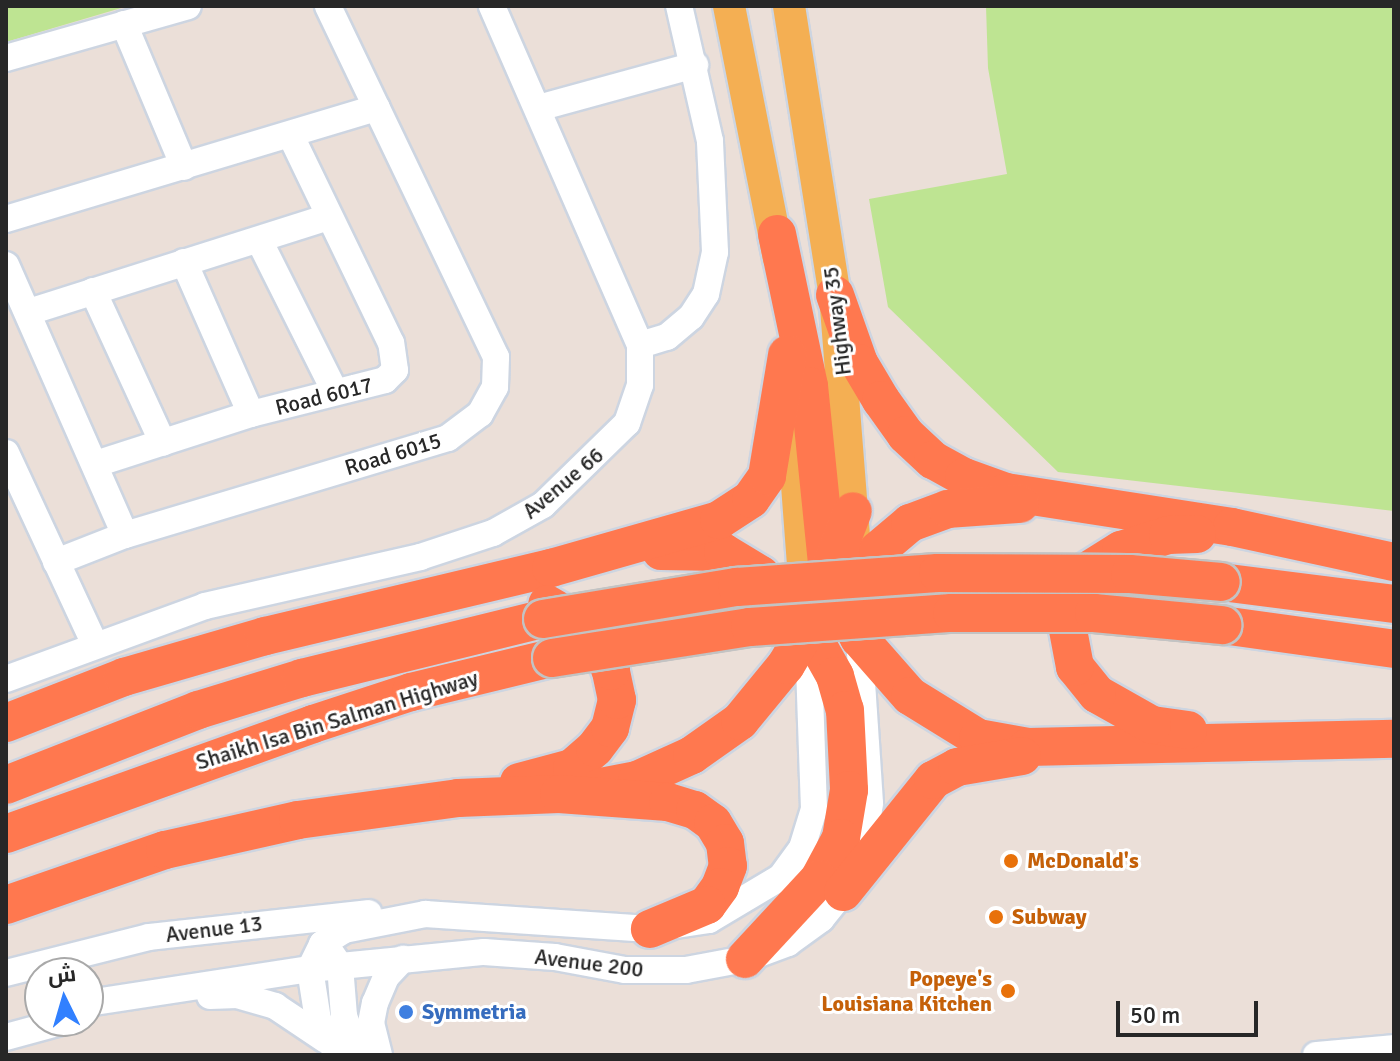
<!DOCTYPE html>
<html>
<head>
<meta charset="utf-8">
<style>
	body { margin:0 }
	#map { position:relative; width:1400px; height:1061px; overflow:hidden; background:#ebdfd8; font-family:Signika,Cairo,sans-serif }
	div>[style] { position:absolute }
	.green>* { inset:0; background:#bee492 }
	.roads { filter:drop-shadow(2px 0 #cdd5e1) drop-shadow(-2px 0 #cdd5e1) drop-shadow(0 2px #cdd5e1) drop-shadow(0 -2px #cdd5e1) }
	.minor>* { height:26px; margin:-13px; padding:0 13px; transform-origin:13px; border-radius:13px; background:#fff }
	.major>* { height:32px; margin:-16px; padding:0 16px; transform-origin:16px; border-radius:16px; background:#f4af53 }
	.highway>* { height:38px; margin:-19px; padding:0 19px; transform-origin:19px; border-radius:19px; background:#ff784f }
	.bridges { filter:drop-shadow(2px 0 #c3c3c3) drop-shadow(-2px 0 #c3c3c3) drop-shadow(0 2px #c3c3c3) drop-shadow(0 -2px #c3c3c3) }
	.highway-bridge>* { height:38px; margin:-19px; padding:0 19px; transform-origin:19px; border-radius:19px; background:#ff784f }
	.dots>* { width:22px; height:22px; translate:-50% -50%; box-sizing:border-box; border:4px solid #fff; border-radius:50% }
	span { translate:-50% -50%; white-space:nowrap; text-align:center; line-height:1.15; -webkit-text-stroke:6px #fff; paint-order:stroke }
	.street-label { font-size:22px; color:#272727 }
	.food-label { font-size:22px; color:#c56008; font-weight:700 }
	.left { translate:0 -50%; text-align:left }
	.right { translate:-100% -50%; text-align:right }
	.shop-label { font-size:22px; color:#366cbe; font-weight:700 }
	.frame { position:absolute; inset:0; border:8px solid #272727; pointer-events:none }
	.north { position:absolute; left:24px; top:957px; width:80px; height:80px; box-sizing:border-box; background:#fff; border:2px solid #a9a9a9; border-radius:50%; rotate:355deg; font-size:22px; font-weight:700; line-height:32px; text-align:center; color:#272727 }
	.north::after { content:''; display:block; margin:auto; width:28px; height:36px; background:#3180ff; clip-path:polygon(50% 0,100% 100%,50% 72%,0 100%) }
	.scale { position:absolute; left:1116px; top:1001px; width:142px; height:36px; box-sizing:border-box; border:4px solid #272727; border-top:0; padding-left:10px; font-size:24px; line-height:28px; white-space:nowrap; color:#272727; -webkit-text-stroke:6px #fff; paint-order:stroke }
</style>
</head>
<body>
<div id="map">
	<div class="green">
		<i style="clip-path:polygon(6px 6px,128px 6px,6px 42px)"></i>
		<i style="clip-path:polygon(986px 6px,1394px 6px,1394px 511px,1058px 472px,888px 307px,869px 199px,1007px 174px,988px 68px)"></i>
	</div>
	<div class="roads">
		<div class="minor">
			<i style="left:124px;top:24px;width:155px;rotate:67.2deg"></i>
			<i style="left:6px;top:58px;width:189px;rotate:-15.9deg"></i>
			<i style="left:538px;top:108px;width:163px;rotate:-15.3deg"></i>
			<i style="left:6px;top:219px;width:387px;rotate:-16.7deg"></i>
			<i style="left:259px;top:240px;width:170px;rotate:63.4deg"></i>
			<i style="left:184px;top:262px;width:166px;rotate:66.2deg"></i>
			<i style="left:6px;top:265px;width:295px;rotate:66.2deg"></i>
			<i style="left:93px;top:291px;width:167px;rotate:65.3deg"></i>
			<i style="left:29px;top:312px;width:314px;rotate:-17.6deg"></i>
			<i style="left:640px;top:345px;width:28px;rotate:-17deg"></i>
			<i style="left:667px;top:337px;width:31px;rotate:-40deg"></i>
			<i style="left:691px;top:317px;width:27px;rotate:-57deg"></i>
			<i style="left:706px;top:294px;width:43px;rotate:-77.9deg"></i>
			<i style="left:715px;top:252px;width:111px;rotate:-92.6deg"></i>
			<i style="left:710px;top:141px;width:139px;rotate:-102.9deg"></i>
			<i style="left:6px;top:453px;width:209px;rotate:65.1deg"></i>
			<i style="left:96px;top:464px;width:163px;rotate:-17.9deg"></i>
			<i style="left:251px;top:414px;width:138px;rotate:-14.2deg"></i>
			<i style="left:385px;top:380px;width:14px;rotate:-45deg"></i>
			<i style="left:395px;top:370px;width:27px;rotate:-98deg"></i>
			<i style="left:391px;top:343px;width:230px;rotate:-115.8deg"></i>
			<i style="left:56px;top:562px;width:74px;rotate:-21.4deg"></i>
			<i style="left:125px;top:535px;width:337px;rotate:-16.7deg"></i>
			<i style="left:448px;top:438px;width:40px;rotate:-37deg"></i>
			<i style="left:480px;top:414px;width:31px;rotate:-61deg"></i>
			<i style="left:495px;top:387px;width:30px;rotate:-88deg"></i>
			<i style="left:496px;top:357px;width:389px;rotate:-115.6deg"></i>
			<i style="left:6px;top:679px;width:212px;rotate:-20.1deg"></i>
			<i style="left:205px;top:606px;width:221px;rotate:-12.8deg"></i>
			<i style="left:420px;top:557px;width:77px;rotate:-18.2deg"></i>
			<i style="left:493px;top:533px;width:57px;rotate:-29.2deg"></i>
			<i style="left:543px;top:505px;width:117px;rotate:-44.3deg"></i>
			<i style="left:627px;top:423px;width:40px;rotate:-71.1deg"></i>
			<i style="left:640px;top:385px;width:40px;rotate:-90deg"></i>
			<i style="left:640px;top:345px;width:370px;rotate:-113.6deg"></i>
			<i style="left:331px;top:953px;width:16px;rotate:55deg"></i>
			<i style="left:340px;top:966px;width:50px;rotate:85.4deg"></i>
			<i style="left:344px;top:1016px;width:31px;rotate:71deg"></i>
			<i style="left:354px;top:1045px;width:14px;rotate:45deg"></i>
			<i style="left:6px;top:973px;width:147px;rotate:-14.1deg"></i>
			<i style="left:149px;top:937px;width:221px;rotate:-6.2deg"></i>
			<i style="left:210px;top:996px;width:27px;rotate:-2deg"></i>
			<i style="left:237px;top:995px;width:40px;rotate:16deg"></i>
			<i style="left:275px;top:1006px;width:61px;rotate:33.7deg"></i>
			<i style="left:88px;top:1003px;width:225px;rotate:-8.7deg"></i>
			<i style="left:310px;top:969px;width:175px;rotate:-5.6deg"></i>
			<i style="left:484px;top:952px;width:71px;rotate:4deg"></i>
			<i style="left:555px;top:957px;width:71px;rotate:10.5deg"></i>
			<i style="left:625px;top:970px;width:61px"></i>
			<i style="left:686px;top:970px;width:60px;rotate:-10.6deg"></i>
			<i style="left:745px;top:959px;width:46px;rotate:-20.4deg"></i>
			<i style="left:788px;top:943px;width:41px;rotate:-36deg"></i>
			<i style="left:821px;top:919px;width:35px;rotate:-51deg"></i>
			<i style="left:843px;top:892px;width:45px;rotate:-63.4deg"></i>
			<i style="left:863px;top:852px;width:49px;rotate:-81.9deg"></i>
			<i style="left:870px;top:803px;width:165px;rotate:-93.8deg"></i>
			<i style="left:6px;top:1037px;width:61px;rotate:-15.2deg"></i>
			<i style="left:338px;top:1055px;width:40px;rotate:-119.7deg"></i>
			<i style="left:318px;top:1020px;width:52px;rotate:-98.9deg"></i>
			<i style="left:310px;top:969px;width:28px;rotate:-64deg"></i>
			<i style="left:322px;top:944px;width:26px;rotate:-32deg"></i>
			<i style="left:344px;top:930px;width:83px;rotate:-11.2deg"></i>
			<i style="left:425px;top:914px;width:225px;rotate:3.8deg"></i>
			<i style="left:650px;top:929px;width:60px;rotate:-8.7deg"></i>
			<i style="left:709px;top:920px;width:84px;rotate:-30.8deg"></i>
			<i style="left:781px;top:877px;width:36px;rotate:-54deg"></i>
			<i style="left:802px;top:848px;width:41px;rotate:-72.9deg"></i>
			<i style="left:814px;top:809px;width:173px;rotate:-92deg"></i>
			<i style="left:379px;top:1055px;width:33px;rotate:-104deg"></i>
			<i style="left:371px;top:1023px;width:20px;rotate:-79deg"></i>
			<i style="left:375px;top:1003px;width:28px;rotate:-67deg"></i>
			<i style="left:386px;top:977px;width:25px;rotate:-47deg"></i>
			<i style="left:1316px;top:1055px;width:78px;rotate:-5.1deg"></i>
		</div>
		<div class="major">
			<i style="left:729px;top:6px;width:257px;rotate:78.8deg"></i>
			<i style="left:789px;top:6px;width:293px;rotate:81deg"></i>
			<i style="left:835px;top:295px;width:241px;rotate:85.5deg"></i>
			<i style="left:790px;top:392px;width:214px;rotate:85.7deg"></i>
		</div>
		<div class="highway">
			<i style="left:777px;top:234px;width:155px;rotate:78.1deg"></i>
			<i style="left:809px;top:386px;width:197px;rotate:84.2deg"></i>
			<i style="left:829px;top:582px;width:64px;rotate:61.8deg"></i>
			<i style="left:859px;top:638px;width:77px;rotate:48.7deg"></i>
			<i style="left:910px;top:696px;width:80px;rotate:31.7deg"></i>
			<i style="left:978px;top:738px;width:51px;rotate:10.2deg"></i>
			<i style="left:1028px;top:747px;width:366px;rotate:-1.3deg"></i>
			<i style="left:835px;top:295px;width:72px;rotate:70.6deg"></i>
			<i style="left:859px;top:363px;width:43px;rotate:59.3deg"></i>
			<i style="left:881px;top:400px;width:43px;rotate:54.5deg"></i>
			<i style="left:906px;top:435px;width:37px;rotate:43deg"></i>
			<i style="left:933px;top:460px;width:35px;rotate:29deg"></i>
			<i style="left:964px;top:477px;width:45px;rotate:19.7deg"></i>
			<i style="left:1006px;top:492px;width:229px;rotate:8.8deg"></i>
			<i style="left:1232px;top:527px;width:166px;rotate:12.2deg"></i>
			<i style="left:661px;top:551px;width:62px;rotate:0.9deg"></i>
			<i style="left:723px;top:552px;width:44px;rotate:31.2deg"></i>
			<i style="left:761px;top:575px;width:71px;rotate:48.4deg"></i>
			<i style="left:808px;top:628px;width:55px;rotate:60.6deg"></i>
			<i style="left:835px;top:676px;width:35px;rotate:74deg"></i>
			<i style="left:845px;top:710px;width:80px;rotate:87.1deg"></i>
			<i style="left:849px;top:790px;width:49px;rotate:99.5deg"></i>
			<i style="left:841px;top:838px;width:47px;rotate:118.2deg"></i>
			<i style="left:819px;top:879px;width:109px;rotate:132.8deg"></i>
			<i style="left:1221px;top:582px;width:174px;rotate:7.2deg"></i>
			<i style="left:848px;top:602px;width:60px;rotate:-60deg"></i>
			<i style="left:878px;top:550px;width:42px;rotate:-40.2deg"></i>
			<i style="left:910px;top:523px;width:40px;rotate:-20.2deg"></i>
			<i style="left:948px;top:509px;width:72px;rotate:-4deg"></i>
			<i style="left:1222px;top:625px;width:174px;rotate:7.9deg"></i>
			<i style="left:6px;top:723px;width:127px;rotate:-21.3deg"></i>
			<i style="left:124px;top:677px;width:147px;rotate:-16.2deg"></i>
			<i style="left:265px;top:636px;width:294px;rotate:-13.4deg"></i>
			<i style="left:551px;top:568px;width:175px;rotate:-15.9deg"></i>
			<i style="left:719px;top:520px;width:38px;rotate:-33deg"></i>
			<i style="left:751px;top:499px;width:28px;rotate:-55deg"></i>
			<i style="left:767px;top:476px;width:123px;rotate:-80.6deg"></i>
			<i style="left:1188px;top:730px;width:36px;rotate:-172deg"></i>
			<i style="left:1152px;top:725px;width:63px;rotate:-150.6deg"></i>
			<i style="left:1097px;top:694px;width:35px;rotate:-129deg"></i>
			<i style="left:1075px;top:667px;width:59px;rotate:-100.7deg"></i>
			<i style="left:1064px;top:609px;width:44px;rotate:-58.8deg"></i>
			<i style="left:1087px;top:571px;width:40px;rotate:-32deg"></i>
			<i style="left:1121px;top:550px;width:49px;rotate:-17.7deg"></i>
			<i style="left:1168px;top:535px;width:29px;rotate:-2deg"></i>
			<i style="left:519px;top:782px;width:55px;rotate:-14.8deg"></i>
			<i style="left:572px;top:768px;width:30px;rotate:-41deg"></i>
			<i style="left:595px;top:748px;width:25px;rotate:-53deg"></i>
			<i style="left:610px;top:728px;width:29px;rotate:-76deg"></i>
			<i style="left:617px;top:700px;width:30px;rotate:-102deg"></i>
			<i style="left:611px;top:671px;width:44px;rotate:-114.2deg"></i>
			<i style="left:593px;top:631px;width:53px;rotate:-149.6deg"></i>
			<i style="left:6px;top:785px;width:206px;rotate:-21.3deg"></i>
			<i style="left:198px;top:710px;width:109px;rotate:-17.1deg"></i>
			<i style="left:302px;top:678px;width:248px;rotate:-13.8deg"></i>
			<i style="left:601px;top:787px;width:37px;rotate:-11deg"></i>
			<i style="left:637px;top:780px;width:60px;rotate:-24.4deg"></i>
			<i style="left:692px;top:755px;width:59px;rotate:-35.3deg"></i>
			<i style="left:740px;top:721px;width:72px;rotate:-50.6deg"></i>
			<i style="left:786px;top:665px;width:43px;rotate:-59.3deg"></i>
			<i style="left:808px;top:628px;width:125px;rotate:-69deg"></i>
			<i style="left:6px;top:834px;width:326px;rotate:-19.7deg"></i>
			<i style="left:313px;top:724px;width:103px;rotate:-18.1deg"></i>
			<i style="left:411px;top:692px;width:145px;rotate:-13.6deg"></i>
			<i style="left:843px;top:892px;width:144px;rotate:-51.2deg"></i>
			<i style="left:933px;top:780px;width:27px;rotate:-28deg"></i>
			<i style="left:957px;top:767px;width:66px;rotate:-9.6deg"></i>
			<i style="left:6px;top:905px;width:168px;rotate:-19.1deg"></i>
			<i style="left:165px;top:850px;width:136px;rotate:-12.7deg"></i>
			<i style="left:298px;top:820px;width:162px;rotate:-7.8deg"></i>
			<i style="left:458px;top:798px;width:101px;rotate:-2.3deg"></i>
			<i style="left:559px;top:794px;width:109px;rotate:4.2deg"></i>
			<i style="left:668px;top:802px;width:28px;rotate:17deg"></i>
			<i style="left:695px;top:810px;width:22px;rotate:36deg"></i>
			<i style="left:713px;top:823px;width:23px;rotate:59deg"></i>
			<i style="left:725px;top:843px;width:23px;rotate:83deg"></i>
			<i style="left:728px;top:866px;width:22px;rotate:111deg"></i>
			<i style="left:720px;top:887px;width:22px;rotate:126deg"></i>
			<i style="left:707px;top:905px;width:62px;rotate:157.2deg"></i>
		</div>
	</div>
	<div class="bridges">
		<div class="highway-bridge">
			<i style="left:543px;top:619px;width:197px;rotate:-9.4deg"></i>
			<i style="left:737px;top:587px;width:201px;rotate:-4deg"></i>
			<i style="left:938px;top:573px;width:192px;rotate:0.3deg"></i>
			<i style="left:1130px;top:574px;width:91px;rotate:5deg"></i>
			<i style="left:552px;top:658px;width:200px;rotate:-8.9deg"></i>
			<i style="left:750px;top:627px;width:202px;rotate:-4deg"></i>
			<i style="left:952px;top:613px;width:142px"></i>
			<i style="left:1094px;top:613px;width:129px;rotate:5.4deg"></i>
		</div>
	</div>
	<div class="dots">
		<i style="left:1011px;top:861px;background:#e8710a"></i>
		<i style="left:996px;top:917px;background:#e8710a"></i>
		<i style="left:1008px;top:991px;background:#e8710a"></i>
		<i style="left:406px;top:1012px;background:#3f7fe0"></i>
	</div>
	<div class="street-label">
		<span style="left:837px;top:321px;rotate:-97deg">Highway 35</span>
		<span style="left:324px;top:396px;rotate:-14deg">Road 6017</span>
		<span style="left:393px;top:454px;rotate:-17deg">Road 6015</span>
		<span style="left:563px;top:483px;rotate:-40deg">Avenue 66</span>
		<span style="left:337px;top:720px;rotate:-17deg">Shaikh Isa Bin Salman Highway</span>
		<span style="left:214px;top:929px;rotate:-7deg">Avenue 13</span>
		<span style="left:589px;top:963px;rotate:7deg">Avenue 200</span>
	</div>
	<div class="food-label">
		<span class="left" style="left:1027px;top:861px">McDonald's</span>
		<span class="left" style="left:1012px;top:917px">Subway</span>
		<span class="right" style="left:992px;top:991px">Popeye's<br>Louisiana Kitchen</span>
	</div>
	<div class="shop-label">
		<span class="left" style="left:422px;top:1012px">Symmetria</span>
	</div>
	<div class="frame"></div>
	<div class="north">ش</div>
	<div class="scale">50 m</div>
</div>
</body>
</html>
